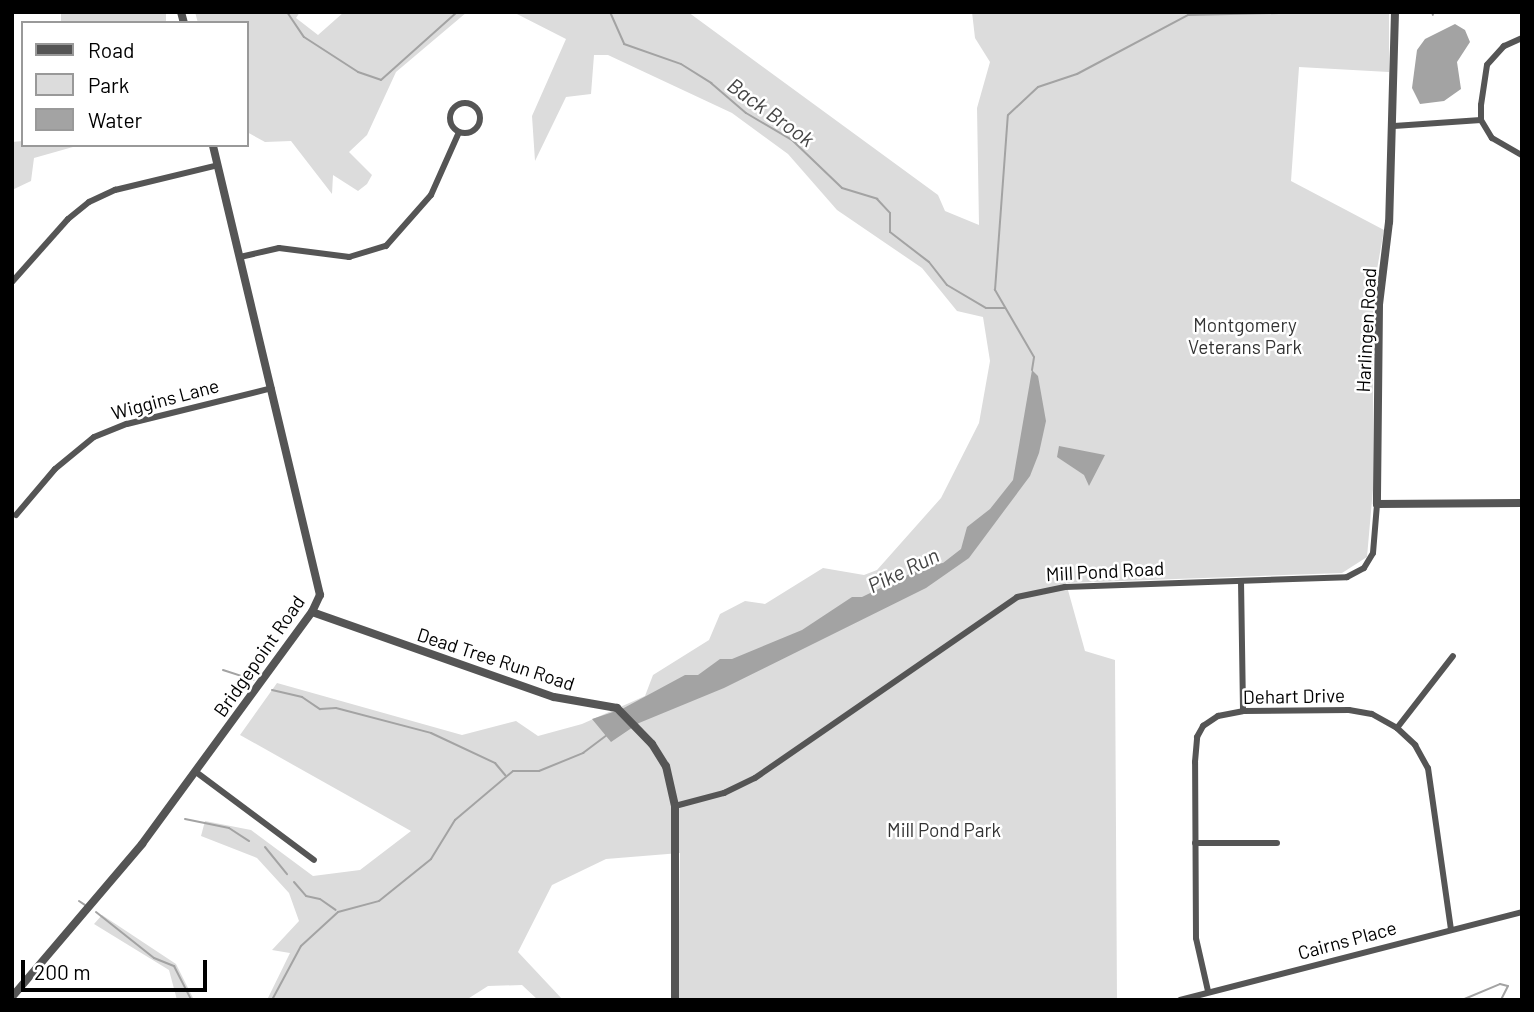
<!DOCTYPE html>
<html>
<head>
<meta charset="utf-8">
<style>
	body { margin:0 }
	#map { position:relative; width:1534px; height:1012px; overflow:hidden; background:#fff; font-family:Barlow,sans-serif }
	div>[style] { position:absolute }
	.green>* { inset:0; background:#dcdcdc; transform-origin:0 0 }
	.water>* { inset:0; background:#a3a3a3 }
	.stream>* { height:2px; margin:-1px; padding:0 1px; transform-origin:1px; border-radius:1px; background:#a3a3a3 }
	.minor>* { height:6px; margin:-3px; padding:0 3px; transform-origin:3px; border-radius:3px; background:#555 }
	.minor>.ring { margin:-3px; padding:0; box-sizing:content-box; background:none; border:6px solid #555; border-radius:50% }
	.tertiary>* { height:8px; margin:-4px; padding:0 4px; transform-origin:4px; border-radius:4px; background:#555 }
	span { translate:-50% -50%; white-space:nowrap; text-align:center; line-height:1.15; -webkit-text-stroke:5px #fff; paint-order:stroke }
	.park-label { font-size:19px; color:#333 }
	.street-label { font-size:19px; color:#000 }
	.water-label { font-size:21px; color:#444; font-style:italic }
	.frame { position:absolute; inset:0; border:14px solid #000; pointer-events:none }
	.legend { position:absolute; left:21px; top:21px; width:228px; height:126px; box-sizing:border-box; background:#fff; border:2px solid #999; margin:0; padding:9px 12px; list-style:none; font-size:21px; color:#000 }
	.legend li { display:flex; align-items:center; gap:14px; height:35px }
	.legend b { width:35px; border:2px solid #999 }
	.scale { position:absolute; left:21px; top:960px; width:186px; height:32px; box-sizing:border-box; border:4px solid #000; border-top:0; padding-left:9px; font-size:21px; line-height:24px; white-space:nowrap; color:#000; -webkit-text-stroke:5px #fff; paint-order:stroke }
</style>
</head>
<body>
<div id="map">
	<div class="green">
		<i style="left:61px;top:12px;width:105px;height:13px"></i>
		<i style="clip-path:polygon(195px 12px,300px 12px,296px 18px,318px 35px,344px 12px,467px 12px,396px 72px,367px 135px,349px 152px,372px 175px,367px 184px,358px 191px,333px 175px,332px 194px,291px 141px,265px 142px,247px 132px,247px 23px,198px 23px)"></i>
		<i style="clip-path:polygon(513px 12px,688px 12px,938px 195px,945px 211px,979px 225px,977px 108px,990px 62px,975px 38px,972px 12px,1389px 12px,1389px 72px,1299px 67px,1291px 181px,1384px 230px,1373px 292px,1373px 489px,1367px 557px,1342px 573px,1066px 583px,1085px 651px,1115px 660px,1117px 1000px,678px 1000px,680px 853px,606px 859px,552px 885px,518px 952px,563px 1000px,538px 1000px,522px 985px,488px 986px,466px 1000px,267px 1000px,290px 953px,272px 950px,299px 921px,289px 893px,257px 858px,201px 836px,205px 821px,251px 830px,313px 876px,360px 870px,411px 831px,240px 735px,277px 683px,462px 735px,516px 721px,538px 736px,582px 724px,645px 696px,653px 675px,709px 640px,720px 614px,745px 601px,765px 604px,823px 568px,864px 575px,877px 570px,941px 498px,979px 423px,990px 361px,983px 317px,957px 311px,922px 268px,837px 210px,788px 154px,732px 113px,608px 55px,594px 55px,591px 94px,566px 97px,535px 161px,532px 116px,566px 39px)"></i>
		<i style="clip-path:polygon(23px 141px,23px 145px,80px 145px,34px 158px,31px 181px,12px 190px,12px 142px)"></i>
		<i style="clip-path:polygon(102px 915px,176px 964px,194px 1000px,177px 1000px,169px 970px,94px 924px)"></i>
	</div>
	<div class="water">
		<i style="clip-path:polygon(1455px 24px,1465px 30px,1470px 42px,1457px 62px,1461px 89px,1444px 101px,1420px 104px,1412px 88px,1417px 50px,1425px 39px)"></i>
		<i style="clip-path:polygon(1032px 370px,1038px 376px,1046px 421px,1039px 453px,1030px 476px,969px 558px,926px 588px,724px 688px,639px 723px,611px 742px,592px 719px,622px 709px,685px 675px,698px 675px,720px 659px,732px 659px,802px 630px,852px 597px,862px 597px,928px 565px,943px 563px,961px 549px,967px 527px,990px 509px,1013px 480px)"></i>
		<i style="clip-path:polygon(1059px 446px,1105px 455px,1089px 486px,1084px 475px,1057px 457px)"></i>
	</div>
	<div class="stream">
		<i style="left:287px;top:12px;width:30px;rotate:56deg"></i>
		<i style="left:304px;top:37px;width:64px;rotate:32.9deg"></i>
		<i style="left:358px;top:72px;width:24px;rotate:19deg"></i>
		<i style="left:381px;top:80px;width:102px;rotate:-41.8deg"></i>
		<i style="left:610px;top:12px;width:35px;rotate:66deg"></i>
		<i style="left:624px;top:44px;width:60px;rotate:19.3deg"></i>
		<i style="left:681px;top:64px;width:36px;rotate:32deg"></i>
		<i style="left:711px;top:83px;width:46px;rotate:40.6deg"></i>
		<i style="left:746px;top:113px;width:53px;rotate:30.4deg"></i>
		<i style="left:792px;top:140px;width:69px;rotate:43.8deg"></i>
		<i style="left:842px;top:188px;width:37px;rotate:17deg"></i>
		<i style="left:877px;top:199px;width:19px;rotate:47deg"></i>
		<i style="left:890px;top:213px;width:19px;rotate:90deg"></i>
		<i style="left:890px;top:232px;width:49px;rotate:37.6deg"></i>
		<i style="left:929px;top:262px;width:29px;rotate:52deg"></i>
		<i style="left:947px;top:285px;width:45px;rotate:30.5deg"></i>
		<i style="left:986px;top:308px;width:19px"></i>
		<i style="left:1432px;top:12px;width:3px;rotate:72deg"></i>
		<i style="left:1032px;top:370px;width:13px;rotate:-81deg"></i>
		<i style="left:1034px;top:357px;width:78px;rotate:-120.2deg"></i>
		<i style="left:995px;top:290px;width:175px;rotate:-85.8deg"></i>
		<i style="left:1008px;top:115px;width:41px;rotate:-43deg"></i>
		<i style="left:1038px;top:87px;width:41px;rotate:-18.4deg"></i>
		<i style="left:1077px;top:74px;width:126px;rotate:-28deg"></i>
		<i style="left:1188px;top:15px;width:128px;rotate:-1.3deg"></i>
		<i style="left:223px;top:670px;width:32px;rotate:18deg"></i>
		<i style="left:272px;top:690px;width:31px;rotate:13deg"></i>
		<i style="left:302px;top:697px;width:22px;rotate:34deg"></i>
		<i style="left:320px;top:709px;width:16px;rotate:-4deg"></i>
		<i style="left:336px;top:708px;width:98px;rotate:14.7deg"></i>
		<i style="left:431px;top:733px;width:71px;rotate:25.1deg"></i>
		<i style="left:495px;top:763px;width:16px;rotate:50deg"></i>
		<i style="left:185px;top:819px;width:45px;rotate:11.6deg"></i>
		<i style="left:229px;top:828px;width:24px;rotate:33deg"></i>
		<i style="left:265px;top:847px;width:35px;rotate:51deg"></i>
		<i style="left:294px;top:882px;width:18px;rotate:49deg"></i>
		<i style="left:306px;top:896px;width:14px;rotate:12deg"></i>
		<i style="left:320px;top:899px;width:19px;rotate:35deg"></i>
		<i style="left:79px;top:901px;width:7px;rotate:34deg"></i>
		<i style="left:96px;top:912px;width:74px;rotate:38.4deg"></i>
		<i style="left:154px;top:958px;width:22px;rotate:22deg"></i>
		<i style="left:174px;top:966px;width:38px;rotate:63deg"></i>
		<i style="left:30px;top:999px;width:1px;rotate:45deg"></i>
		<i style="left:272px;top:1000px;width:61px;rotate:-61.8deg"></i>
		<i style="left:301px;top:946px;width:50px;rotate:-42.6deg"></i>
		<i style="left:338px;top:912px;width:42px;rotate:-15deg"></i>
		<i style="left:379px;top:901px;width:67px;rotate:-38.9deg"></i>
		<i style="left:431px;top:859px;width:46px;rotate:-58.4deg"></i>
		<i style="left:455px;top:820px;width:76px;rotate:-40.2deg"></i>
		<i style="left:513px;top:771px;width:26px"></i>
		<i style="left:539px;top:771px;width:48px;rotate:-22.2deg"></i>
		<i style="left:583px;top:753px;width:30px;rotate:-37deg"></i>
		<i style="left:1462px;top:1000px;width:41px;rotate:-22.8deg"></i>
		<i style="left:1500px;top:984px;width:8px;rotate:14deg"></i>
		<i style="left:1508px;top:986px;width:16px;rotate:117deg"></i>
	</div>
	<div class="minor">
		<i style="left:1522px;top:38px;width:20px;rotate:156deg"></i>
		<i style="left:1504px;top:46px;width:25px;rotate:132deg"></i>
		<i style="left:1487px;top:65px;width:40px;rotate:98.5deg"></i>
		<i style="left:1481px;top:105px;width:15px;rotate:90deg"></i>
		<i style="left:1481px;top:120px;width:21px;rotate:59deg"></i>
		<i style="left:1492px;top:138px;width:34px;rotate:30deg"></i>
		<i class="ring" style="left:450px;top:103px;width:24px;height:24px"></i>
		<i style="left:1394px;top:126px;width:87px;rotate:-3.9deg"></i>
		<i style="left:240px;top:257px;width:40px;rotate:-13deg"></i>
		<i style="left:279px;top:248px;width:71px;rotate:7.3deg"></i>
		<i style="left:349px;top:257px;width:39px;rotate:-17deg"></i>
		<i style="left:386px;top:246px;width:68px;rotate:-48.6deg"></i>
		<i style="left:431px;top:195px;width:69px;rotate:-66deg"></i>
		<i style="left:12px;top:282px;width:84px;rotate:-48.4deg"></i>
		<i style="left:68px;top:219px;width:27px;rotate:-39deg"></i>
		<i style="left:89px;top:202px;width:29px;rotate:-25deg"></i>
		<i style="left:115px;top:190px;width:106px;rotate:-13.6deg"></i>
		<i style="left:16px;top:515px;width:60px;rotate:-49.7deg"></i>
		<i style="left:55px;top:469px;width:50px;rotate:-39.4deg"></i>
		<i style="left:94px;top:437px;width:35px;rotate:-22deg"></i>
		<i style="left:127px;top:424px;width:149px;rotate:-13.9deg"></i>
		<i style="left:1241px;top:581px;width:130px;rotate:89.1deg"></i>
		<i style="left:1397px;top:728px;width:91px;rotate:-52.1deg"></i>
		<i style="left:196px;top:772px;width:147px;rotate:36.7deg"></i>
		<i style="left:675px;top:806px;width:51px;rotate:-14.9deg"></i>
		<i style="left:724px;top:793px;width:34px;rotate:-26deg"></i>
		<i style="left:755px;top:778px;width:318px;rotate:-34.6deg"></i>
		<i style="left:1017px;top:597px;width:49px;rotate:-11.8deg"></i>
		<i style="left:1065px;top:587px;width:282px;rotate:-2deg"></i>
		<i style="left:1347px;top:577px;width:19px;rotate:-28deg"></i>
		<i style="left:1364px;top:568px;width:17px;rotate:-59deg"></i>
		<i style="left:1373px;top:553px;width:49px;rotate:-85.3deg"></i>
		<i style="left:1195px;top:843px;width:82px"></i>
		<i style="left:1208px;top:991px;width:54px;rotate:-102.8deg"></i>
		<i style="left:1196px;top:938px;width:176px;rotate:-90.3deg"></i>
		<i style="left:1195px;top:762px;width:25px;rotate:-85deg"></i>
		<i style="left:1197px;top:737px;width:13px;rotate:-61deg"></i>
		<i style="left:1203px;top:726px;width:18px;rotate:-34deg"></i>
		<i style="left:1218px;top:716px;width:25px;rotate:-11deg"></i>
		<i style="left:1243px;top:711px;width:106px;rotate:-0.5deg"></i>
		<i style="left:1349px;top:710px;width:23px;rotate:10deg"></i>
		<i style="left:1372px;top:714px;width:29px;rotate:29deg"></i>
		<i style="left:1397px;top:728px;width:25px;rotate:43deg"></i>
		<i style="left:1415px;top:745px;width:26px;rotate:61deg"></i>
		<i style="left:1428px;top:768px;width:163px;rotate:81.9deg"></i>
		<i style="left:1180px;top:1000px;width:353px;rotate:-14.4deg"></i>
	</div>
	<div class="tertiary">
		<i style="left:181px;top:12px;width:11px;rotate:75deg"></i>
		<i style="left:1395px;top:12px;width:210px;rotate:91.6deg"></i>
		<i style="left:1389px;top:222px;width:84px;rotate:96.9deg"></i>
		<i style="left:1379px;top:305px;width:199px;rotate:90.6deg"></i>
		<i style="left:1377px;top:504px;width:145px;rotate:-0.4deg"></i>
		<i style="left:312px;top:612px;width:256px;rotate:19.4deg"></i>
		<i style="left:554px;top:697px;width:64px;rotate:9.9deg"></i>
		<i style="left:617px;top:708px;width:50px;rotate:45.8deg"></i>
		<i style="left:652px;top:744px;width:26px;rotate:58deg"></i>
		<i style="left:666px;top:766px;width:41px;rotate:77.3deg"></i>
		<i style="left:675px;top:806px;width:194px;rotate:90deg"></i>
		<i style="left:12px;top:997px;width:201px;rotate:-49.6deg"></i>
		<i style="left:142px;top:844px;width:288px;rotate:-53.8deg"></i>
		<i style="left:312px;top:612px;width:19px;rotate:-65deg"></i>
		<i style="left:320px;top:595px;width:463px;rotate:-103.4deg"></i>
	</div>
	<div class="park-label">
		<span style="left:1245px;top:336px">Montgomery<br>Veterans Park</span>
		<span style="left:944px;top:830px">Mill Pond Park</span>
	</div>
	<div class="street-label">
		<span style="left:1366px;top:330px;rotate:-87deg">Harlingen Road</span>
		<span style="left:165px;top:399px;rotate:-15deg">Wiggins Lane</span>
		<span style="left:1105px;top:571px;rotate:-3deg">Mill Pond Road</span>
		<span style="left:259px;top:656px;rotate:-55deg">Bridgepoint Road</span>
		<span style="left:496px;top:659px;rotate:18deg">Dead Tree Run Road</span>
		<span style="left:1294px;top:696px;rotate:-1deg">Dehart Drive</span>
		<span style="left:1347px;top:940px;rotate:-15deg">Cairns Place</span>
	</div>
	<div class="water-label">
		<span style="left:771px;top:112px;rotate:36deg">Back Brook</span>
		<span style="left:903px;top:570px;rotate:-26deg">Pike Run</span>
	</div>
	<div class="frame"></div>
	<ul class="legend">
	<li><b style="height:9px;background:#555"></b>Road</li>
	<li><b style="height:19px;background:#dcdcdc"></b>Park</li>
	<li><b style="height:19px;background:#a3a3a3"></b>Water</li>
	</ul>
	<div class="scale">200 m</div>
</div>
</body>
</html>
